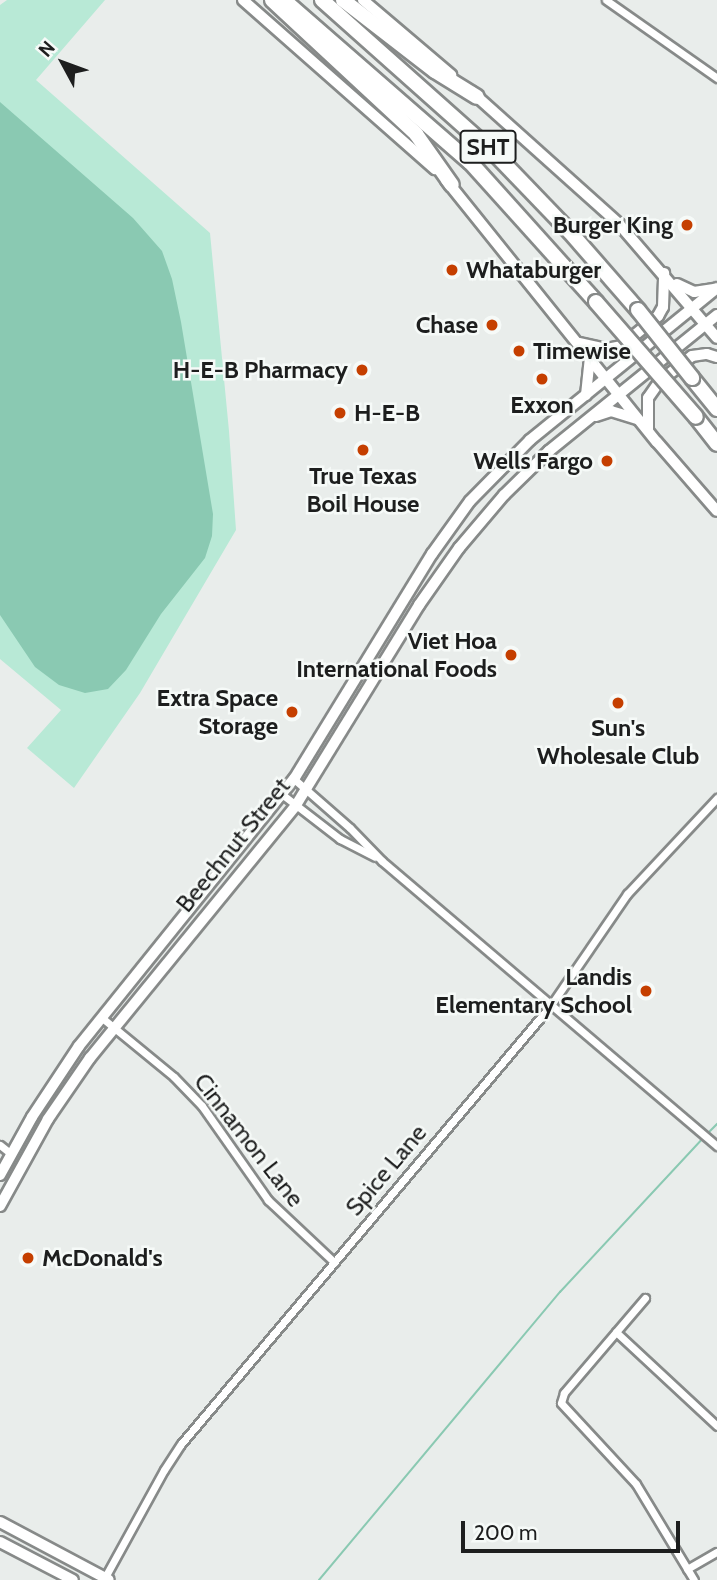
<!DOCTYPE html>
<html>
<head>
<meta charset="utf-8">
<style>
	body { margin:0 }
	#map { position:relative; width:717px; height:1580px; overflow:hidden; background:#e9edeb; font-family:Cabin,sans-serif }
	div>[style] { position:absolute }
	.green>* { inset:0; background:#b8e9d6 }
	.water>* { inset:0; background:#8ac9b2 }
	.stream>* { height:2px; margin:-1px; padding:0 1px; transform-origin:1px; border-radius:1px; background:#8ac9b2 }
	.roads { filter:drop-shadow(2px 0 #878a89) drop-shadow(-2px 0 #878a89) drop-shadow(0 2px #878a89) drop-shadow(0 -2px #878a89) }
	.street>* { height:7px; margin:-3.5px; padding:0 3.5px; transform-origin:3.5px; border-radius:3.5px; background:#fff }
	.secondary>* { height:10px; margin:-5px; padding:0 5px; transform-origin:5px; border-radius:5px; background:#fff }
	.highway>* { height:14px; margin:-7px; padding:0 7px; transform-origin:7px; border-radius:7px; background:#fff }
	.bridges { filter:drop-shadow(2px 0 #878a89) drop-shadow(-2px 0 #878a89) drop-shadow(0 2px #878a89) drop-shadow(0 -2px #878a89) }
	.highway-bridge>* { height:14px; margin:-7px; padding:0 7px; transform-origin:7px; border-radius:7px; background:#fff }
	.dots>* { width:19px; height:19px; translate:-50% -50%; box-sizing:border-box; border:4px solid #f6faf8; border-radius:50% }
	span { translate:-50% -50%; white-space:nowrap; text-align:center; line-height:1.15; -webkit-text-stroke:5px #f6faf8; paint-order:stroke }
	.shield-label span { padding:2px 5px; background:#f6faf8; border:2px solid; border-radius:5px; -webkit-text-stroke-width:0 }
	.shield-label { font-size:23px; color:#1d1e1e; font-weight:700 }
	.poi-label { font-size:24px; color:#1d1e1e; font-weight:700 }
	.right { translate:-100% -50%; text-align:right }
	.left { translate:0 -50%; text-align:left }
	.street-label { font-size:24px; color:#1d1e1e }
	.north { position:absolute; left:28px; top:28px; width:70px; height:70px; -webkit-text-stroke:5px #f6faf8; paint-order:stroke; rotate:311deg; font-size:19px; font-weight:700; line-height:28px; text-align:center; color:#1d1e1e }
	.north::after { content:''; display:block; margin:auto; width:24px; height:32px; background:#1d1e1e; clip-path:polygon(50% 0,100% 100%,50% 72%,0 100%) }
	.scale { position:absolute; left:461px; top:1521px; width:219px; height:32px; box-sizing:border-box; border:4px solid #1d1e1e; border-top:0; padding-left:9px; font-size:21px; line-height:24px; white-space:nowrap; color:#1d1e1e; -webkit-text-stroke:5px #f6faf8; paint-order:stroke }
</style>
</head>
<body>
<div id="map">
	<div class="green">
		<i style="clip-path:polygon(7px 0,105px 0,36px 80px,210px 233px,229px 431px,236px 530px,140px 693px,74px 788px,27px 748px,61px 710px,0 659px,0 5px)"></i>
	</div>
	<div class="water">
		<i style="clip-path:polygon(0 102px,133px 218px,162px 251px,172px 279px,181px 322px,213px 514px,212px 536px,205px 558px,161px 614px,126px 670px,108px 689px,85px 693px,59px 685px,35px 667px,0 615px)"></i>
	</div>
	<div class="stream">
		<i style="left:708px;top:1133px;width:13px;rotate:-45deg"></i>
		<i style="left:319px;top:1580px;width:376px;rotate:-50.1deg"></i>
		<i style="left:560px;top:1292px;width:212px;rotate:-47.1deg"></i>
	</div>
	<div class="roads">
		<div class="street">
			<i style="left:606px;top:0;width:136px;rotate:35.1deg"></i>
			<i style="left:294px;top:779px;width:74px;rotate:41.2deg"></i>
			<i style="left:350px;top:828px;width:46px;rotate:45.9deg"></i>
			<i style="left:382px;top:861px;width:440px;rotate:40.4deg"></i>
			<i style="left:283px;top:795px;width:72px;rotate:37.7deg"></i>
			<i style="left:340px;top:839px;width:39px;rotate:27deg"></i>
			<i style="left:101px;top:1017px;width:94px;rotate:39.4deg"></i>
			<i style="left:174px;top:1077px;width:40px;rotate:46deg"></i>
			<i style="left:202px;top:1106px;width:115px;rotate:54.9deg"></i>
			<i style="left:268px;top:1200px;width:91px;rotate:43.2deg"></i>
			<i style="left:0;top:1145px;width:14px;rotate:39deg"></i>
			<i style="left:645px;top:1298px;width:125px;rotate:130.5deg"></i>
			<i style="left:564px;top:1393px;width:10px;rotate:107deg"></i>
			<i style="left:561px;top:1403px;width:110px;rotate:47.2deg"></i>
			<i style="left:636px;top:1484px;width:112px;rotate:58.9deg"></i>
			<i style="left:616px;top:1332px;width:138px;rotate:42.9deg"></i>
			<i style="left:687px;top:1569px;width:34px;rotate:-30deg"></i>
			<i style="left:104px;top:1579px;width:124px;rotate:-61.2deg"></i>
			<i style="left:164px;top:1470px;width:31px;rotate:-57deg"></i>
			<i style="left:181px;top:1444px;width:574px;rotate:-49.87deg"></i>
			<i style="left:551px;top:1005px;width:135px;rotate:-55.6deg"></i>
			<i style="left:627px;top:894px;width:132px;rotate:-46.8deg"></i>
		</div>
		<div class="secondary">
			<i style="left:243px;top:0;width:256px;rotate:41.4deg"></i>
			<i style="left:363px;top:0;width:116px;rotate:40.4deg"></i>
			<i style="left:472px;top:92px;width:198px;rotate:41.9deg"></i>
			<i style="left:619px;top:224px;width:150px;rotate:49.3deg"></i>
			<i style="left:446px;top:180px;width:336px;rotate:51.2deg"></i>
			<i style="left:657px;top:442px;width:91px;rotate:49deg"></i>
			<i style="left:677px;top:284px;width:19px;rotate:25deg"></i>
			<i style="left:694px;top:292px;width:20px;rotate:-9deg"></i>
			<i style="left:579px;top:343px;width:29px;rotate:12deg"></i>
			<i style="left:607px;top:349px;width:14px;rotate:-12deg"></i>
			<i style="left:621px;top:346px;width:48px;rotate:-39deg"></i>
			<i style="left:658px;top:316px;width:10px;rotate:-61deg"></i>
			<i style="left:663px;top:307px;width:34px;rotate:-88deg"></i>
			<i style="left:586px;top:395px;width:38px;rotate:-84deg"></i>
			<i style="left:596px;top:416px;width:16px;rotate:-18deg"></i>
			<i style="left:611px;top:411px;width:27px;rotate:17deg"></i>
			<i style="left:648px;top:430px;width:32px;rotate:-90deg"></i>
			<i style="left:648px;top:398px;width:19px;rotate:-55deg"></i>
			<i style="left:659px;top:382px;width:42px;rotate:-38.2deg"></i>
			<i style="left:692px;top:356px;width:15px;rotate:-8deg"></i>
			<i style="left:707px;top:354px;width:10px;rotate:17deg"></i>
			<i style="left:0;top:1175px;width:66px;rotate:-61.1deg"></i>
			<i style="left:32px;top:1117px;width:85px;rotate:-56.5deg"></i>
			<i style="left:79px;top:1046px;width:343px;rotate:-51.2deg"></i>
			<i style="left:294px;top:779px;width:264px;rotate:-58.5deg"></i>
			<i style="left:432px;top:554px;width:65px;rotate:-54.4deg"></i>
			<i style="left:470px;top:501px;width:86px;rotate:-45.5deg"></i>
			<i style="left:530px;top:440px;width:241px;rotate:-39.1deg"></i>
			<i style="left:0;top:1206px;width:99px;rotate:-61.1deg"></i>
			<i style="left:48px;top:1119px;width:74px;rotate:-55.5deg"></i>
			<i style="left:90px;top:1058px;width:326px;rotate:-50.8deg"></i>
			<i style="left:296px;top:805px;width:235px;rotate:-58.4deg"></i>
			<i style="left:419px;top:605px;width:70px;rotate:-54.9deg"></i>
			<i style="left:459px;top:548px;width:70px;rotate:-49.7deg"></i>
			<i style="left:504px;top:495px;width:63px;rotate:-44.4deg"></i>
			<i style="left:549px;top:451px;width:216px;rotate:-39deg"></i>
			<i style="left:0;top:1522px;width:123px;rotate:28deg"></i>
			<i style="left:0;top:1542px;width:82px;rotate:27.5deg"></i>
		</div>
		<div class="highway">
			<i style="left:272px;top:0;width:197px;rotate:42.9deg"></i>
			<i style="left:416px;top:134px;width:62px;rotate:54.8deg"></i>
			<i style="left:284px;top:0;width:247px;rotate:41.1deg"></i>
			<i style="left:470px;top:162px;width:188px;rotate:48deg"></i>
			<i style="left:322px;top:0;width:232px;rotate:41.7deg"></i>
			<i style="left:495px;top:154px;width:107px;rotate:46.1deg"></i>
			<i style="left:569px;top:231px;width:105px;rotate:48.9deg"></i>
			<i style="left:343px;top:0;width:116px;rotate:37.7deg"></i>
			<i style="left:435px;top:71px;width:49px;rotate:31.8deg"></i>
			<i style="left:692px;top:378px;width:40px;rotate:51deg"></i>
			<i style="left:696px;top:417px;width:34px;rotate:52deg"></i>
		</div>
	</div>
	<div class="bridges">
		<div class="highway-bridge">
			<i style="left:596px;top:302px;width:152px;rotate:49deg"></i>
			<i style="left:638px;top:310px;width:87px;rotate:51.5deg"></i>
		</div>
	</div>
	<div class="dots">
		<i style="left:687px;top:225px;background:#c53f00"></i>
		<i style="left:452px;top:270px;background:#c53f00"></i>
		<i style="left:492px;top:325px;background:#c53f00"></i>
		<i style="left:519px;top:351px;background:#c53f00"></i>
		<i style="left:362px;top:370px;background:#c53f00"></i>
		<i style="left:542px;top:379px;background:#c53f00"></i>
		<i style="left:340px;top:413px;background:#c53f00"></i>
		<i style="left:363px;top:450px;background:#c53f00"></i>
		<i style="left:607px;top:461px;background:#c53f00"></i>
		<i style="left:511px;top:655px;background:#c53f00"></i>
		<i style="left:618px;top:703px;background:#c53f00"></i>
		<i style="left:292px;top:712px;background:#c53f00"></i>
		<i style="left:646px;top:991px;background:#c53f00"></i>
		<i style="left:28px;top:1258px;background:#c53f00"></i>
	</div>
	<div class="shield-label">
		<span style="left:488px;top:147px">SHT</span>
	</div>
	<div class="poi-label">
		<span class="right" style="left:673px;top:225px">Burger King</span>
		<span class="left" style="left:466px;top:270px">Whataburger</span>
		<span class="right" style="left:478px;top:325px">Chase</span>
		<span class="left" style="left:533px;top:351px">Timewise</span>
		<span class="right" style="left:348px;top:370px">H-E-B Pharmacy</span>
		<span style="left:542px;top:405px">Exxon</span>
		<span class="left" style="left:354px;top:413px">H-E-B</span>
		<span class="right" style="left:593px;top:461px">Wells Fargo</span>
		<span style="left:363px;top:490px">True Texas<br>Boil House</span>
		<span class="right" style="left:497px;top:655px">Viet Hoa<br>International Foods</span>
		<span class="right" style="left:278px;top:712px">Extra Space<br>Storage</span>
		<span style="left:618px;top:742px">Sun's<br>Wholesale Club</span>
		<span class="right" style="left:632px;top:991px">Landis<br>Elementary School</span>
		<span class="left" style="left:42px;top:1258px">McDonald's</span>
	</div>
	<div class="street-label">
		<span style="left:233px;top:845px;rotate:-51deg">Beechnut Street</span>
		<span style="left:249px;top:1140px;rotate:52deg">Cinnamon Lane</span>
		<span style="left:386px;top:1170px;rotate:-50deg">Spice Lane</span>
	</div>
	<div class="north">N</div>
	<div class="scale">200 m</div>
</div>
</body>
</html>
